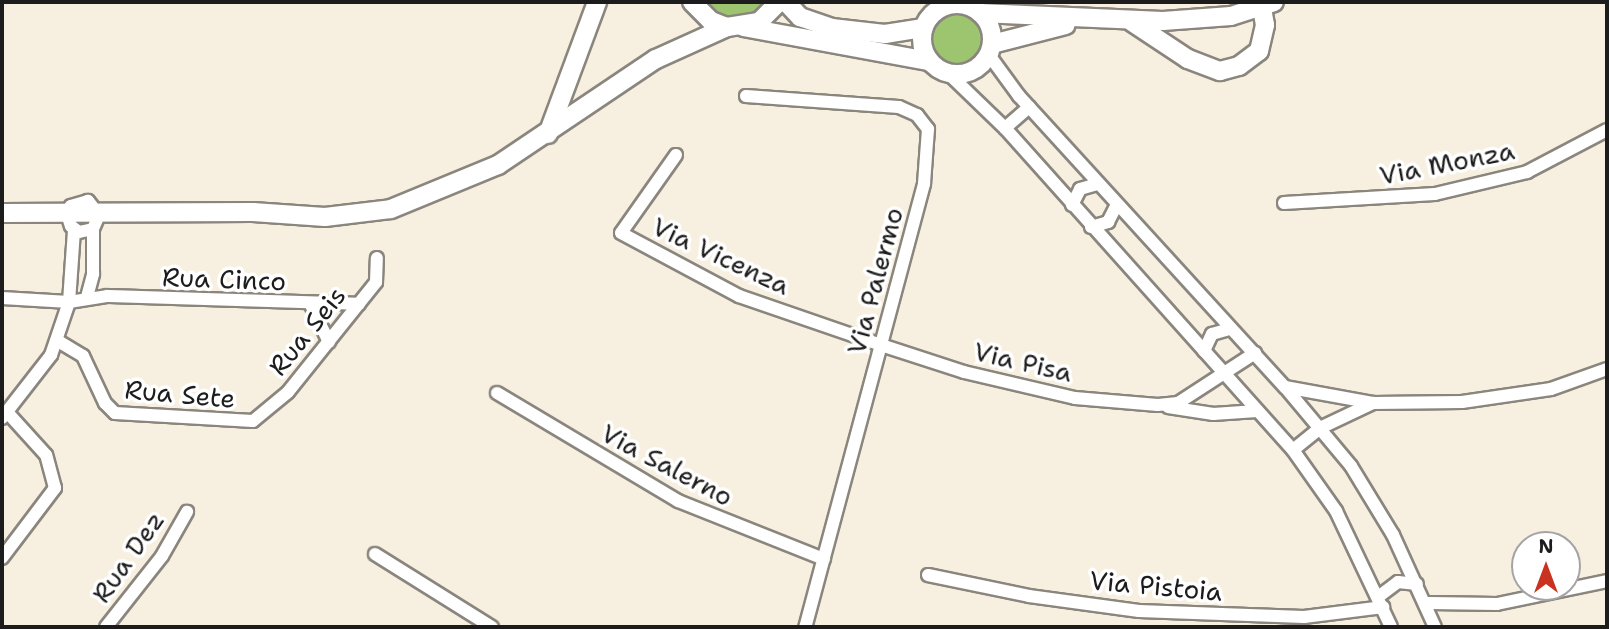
<!DOCTYPE html>
<html>
<head>
<meta charset="utf-8">
<style>
	body { margin:0 }
	#map { position:relative; width:1609px; height:629px; overflow:hidden; background:#f7efdf; font-family:"Shantell Sans",sans-serif }
	div>[style] { position:absolute }
	.green>* { inset:0; background:#9dc46f }
	.round { border-radius:50% }
	.roads { filter:drop-shadow(2px 0 #8a867e) drop-shadow(-2px 0 #8a867e) drop-shadow(0 2px #8a867e) drop-shadow(0 -2px #8a867e) }
	.street>* { height:12px; margin:-6px; padding:0 6px; transform-origin:6px; border-radius:6px; background:#fff }
	.secondary>* { height:18px; margin:-9px; padding:0 9px; transform-origin:9px; border-radius:9px; background:#fff }
	.secondary>.ring { margin:-9px; padding:0; box-sizing:content-box; background:none; border:18px solid #fff; border-radius:50% }
	span { translate:-50% -50%; white-space:nowrap; text-align:center; line-height:1.15; -webkit-text-stroke:7px #fff; paint-order:stroke }
	.street-label { font-size:26px; color:#1c1c1c }
	.frame { position:absolute; inset:0; border:4px solid #1c1c1c; pointer-events:none }
	.north { position:absolute; left:1511px; top:531px; width:70px; height:70px; box-sizing:border-box; background:#fff; border:2px solid #a4a4a4; border-radius:50%; rotate:0deg; font-size:19px; font-weight:700; line-height:28px; text-align:center; color:#1c1c1c }
	.north::after { content:''; display:block; margin:auto; width:24px; height:32px; background:#c8321e; clip-path:polygon(50% 0,100% 100%,50% 72%,0 100%) }
</style>
</head>
<body>
<div id="map">
	<div class="green">
		<i style="clip-path:polygon(701px 2px,770px 2px,748px 18px,734px 20px,720px 17px)"></i>
		<i class="round" style="left:929px;top:11px;width:56px;height:56px"></i>
	</div>
	<div class="roads">
		<div class="street">
			<i style="left:989px;top:55px;width:51px;rotate:53.8deg"></i>
			<i style="left:1019px;top:96px;width:394px;rotate:47.6deg"></i>
			<i style="left:1285px;top:387px;width:103px;rotate:50.1deg"></i>
			<i style="left:1351px;top:466px;width:81px;rotate:58.7deg"></i>
			<i style="left:1393px;top:535px;width:101px;rotate:65.5deg"></i>
			<i style="left:949px;top:74px;width:78px;rotate:44deg"></i>
			<i style="left:1005px;top:128px;width:432px;rotate:48.2deg"></i>
			<i style="left:1293px;top:450px;width:75px;rotate:54.8deg"></i>
			<i style="left:1336px;top:511px;width:128px;rotate:64.6deg"></i>
			<i style="left:746px;top:96px;width:153px;rotate:4.1deg"></i>
			<i style="left:899px;top:107px;width:20px;rotate:24deg"></i>
			<i style="left:917px;top:115px;width:18px;rotate:52deg"></i>
			<i style="left:928px;top:129px;width:55px;rotate:94.2deg"></i>
			<i style="left:924px;top:184px;width:459px;rotate:105deg"></i>
			<i style="left:1005px;top:128px;width:32px;rotate:-41deg"></i>
			<i style="left:676px;top:155px;width:95px;rotate:125.2deg"></i>
			<i style="left:621px;top:233px;width:134px;rotate:28.1deg"></i>
			<i style="left:739px;top:296px;width:150px;rotate:19deg"></i>
			<i style="left:881px;top:345px;width:87px;rotate:18deg"></i>
			<i style="left:964px;top:372px;width:114px;rotate:13.2deg"></i>
			<i style="left:1075px;top:398px;width:83px;rotate:4.8deg"></i>
			<i style="left:1158px;top:405px;width:20px;rotate:-6deg"></i>
			<i style="left:1178px;top:403px;width:92px;rotate:-33deg"></i>
			<i style="left:1284px;top:203px;width:151px;rotate:-3.4deg"></i>
			<i style="left:1435px;top:194px;width:95px;rotate:-13.4deg"></i>
			<i style="left:1527px;top:172px;width:90px;rotate:-27.7deg"></i>
			<i style="left:1072px;top:205px;width:18px;rotate:-63deg"></i>
			<i style="left:1080px;top:189px;width:18px;rotate:-16deg"></i>
			<i style="left:1091px;top:227px;width:18px;rotate:-16deg"></i>
			<i style="left:1108px;top:222px;width:18px;rotate:-63deg"></i>
			<i style="left:87px;top:297px;width:24px;rotate:-75deg"></i>
			<i style="left:93px;top:274px;width:45px;rotate:-90deg"></i>
			<i style="left:93px;top:229px;width:15px;rotate:-67deg"></i>
			<i style="left:99px;top:215px;width:18px;rotate:-128deg"></i>
			<i style="left:88px;top:201px;width:18px;rotate:164deg"></i>
			<i style="left:71px;top:206px;width:9px;rotate:117deg"></i>
			<i style="left:67px;top:214px;width:13px;rotate:72deg"></i>
			<i style="left:71px;top:226px;width:10px;rotate:37deg"></i>
			<i style="left:79px;top:232px;width:14px;rotate:-12deg"></i>
			<i style="left:2px;top:298px;width:67px;rotate:3.4deg"></i>
			<i style="left:69px;top:302px;width:72px;rotate:-86deg"></i>
			<i style="left:311px;top:305px;width:41px;rotate:64.1deg"></i>
			<i style="left:58px;top:341px;width:29px;rotate:31deg"></i>
			<i style="left:83px;top:356px;width:52px;rotate:64.9deg"></i>
			<i style="left:105px;top:403px;width:14px;rotate:45deg"></i>
			<i style="left:115px;top:413px;width:138px;rotate:3.3deg"></i>
			<i style="left:253px;top:421px;width:45px;rotate:-39.6deg"></i>
			<i style="left:288px;top:392px;width:141px;rotate:-51.3deg"></i>
			<i style="left:376px;top:282px;width:24px;rotate:-88deg"></i>
			<i style="left:1204px;top:351px;width:19px;rotate:-65deg"></i>
			<i style="left:1212px;top:334px;width:18px;rotate:-16deg"></i>
			<i style="left:1285px;top:387px;width:89px;rotate:10.3deg"></i>
			<i style="left:497px;top:393px;width:211px;rotate:30.8deg"></i>
			<i style="left:678px;top:501px;width:157px;rotate:21.7deg"></i>
			<i style="left:1168px;top:407px;width:46px;rotate:8.8deg"></i>
			<i style="left:1213px;top:414px;width:44px;rotate:-3.9deg"></i>
			<i style="left:2px;top:418px;width:80px;rotate:-52.1deg"></i>
			<i style="left:51px;top:355px;width:56px;rotate:-71.2deg"></i>
			<i style="left:69px;top:302px;width:38px;rotate:-9deg"></i>
			<i style="left:107px;top:296px;width:252px;rotate:1.8deg"></i>
			<i style="left:1293px;top:450px;width:35px;rotate:-39deg"></i>
			<i style="left:1320px;top:428px;width:59px;rotate:-25.3deg"></i>
			<i style="left:1373px;top:403px;width:89px;rotate:-0.6deg"></i>
			<i style="left:1462px;top:402px;width:90px;rotate:-8.3deg"></i>
			<i style="left:1551px;top:389px;width:59px;rotate:-19.7deg"></i>
			<i style="left:375px;top:554px;width:138px;rotate:32deg"></i>
			<i style="left:2px;top:558px;width:88px;rotate:-52.9deg"></i>
			<i style="left:55px;top:488px;width:34px;rotate:-105deg"></i>
			<i style="left:46px;top:455px;width:58px;rotate:-132.2deg"></i>
			<i style="left:928px;top:575px;width:103px;rotate:11.7deg"></i>
			<i style="left:1029px;top:596px;width:111px;rotate:7.8deg"></i>
			<i style="left:1139px;top:611px;width:165px;rotate:2.1deg"></i>
			<i style="left:1304px;top:617px;width:80px;rotate:-7.2deg"></i>
			<i style="left:1378px;top:597px;width:25px;rotate:-37deg"></i>
			<i style="left:1398px;top:582px;width:19px;rotate:6deg"></i>
			<i style="left:1426px;top:603px;width:71px;rotate:0.8deg"></i>
			<i style="left:1497px;top:604px;width:112px;rotate:-11.8deg"></i>
			<i style="left:106px;top:627px;width:90px;rotate:-51.7deg"></i>
			<i style="left:162px;top:556px;width:51px;rotate:-60.4deg"></i>
		</div>
		<div class="secondary">
			<i style="left:692px;top:2px;width:27px;rotate:45deg"></i>
			<i style="left:711px;top:21px;width:17px;rotate:21deg"></i>
			<i style="left:727px;top:27px;width:32px;rotate:-9deg"></i>
			<i style="left:759px;top:22px;width:28px;rotate:-45deg"></i>
			<i style="left:786px;top:2px;width:21px;rotate:47deg"></i>
			<i style="left:800px;top:17px;width:34px;rotate:19deg"></i>
			<i style="left:832px;top:28px;width:53px;rotate:6.5deg"></i>
			<i style="left:885px;top:34px;width:39px;rotate:-9deg"></i>
			<i class="ring" style="left:922px;top:4px;width:52px;height:52px"></i>
			<i style="left:980px;top:13px;width:183px;rotate:2.5deg"></i>
			<i style="left:1163px;top:21px;width:68px;rotate:-4.2deg"></i>
			<i style="left:1231px;top:16px;width:45px;rotate:-18deg"></i>
			<i style="left:1132px;top:22px;width:67px;rotate:33.5deg"></i>
			<i style="left:1188px;top:59px;width:34px;rotate:21deg"></i>
			<i style="left:1220px;top:71px;width:20px;rotate:-15deg"></i>
			<i style="left:1239px;top:66px;width:25px;rotate:-37deg"></i>
			<i style="left:1259px;top:51px;width:27px;rotate:-77deg"></i>
			<i style="left:1265px;top:25px;width:23px;rotate:-100deg"></i>
			<i style="left:743px;top:27px;width:189px;rotate:10.4deg"></i>
			<i style="left:992px;top:44px;width:76px;rotate:-14.4deg"></i>
			<i style="left:548px;top:134px;width:141px;rotate:-69.6deg"></i>
			<i style="left:2px;top:213px;width:251px;rotate:-0.2deg"></i>
			<i style="left:253px;top:212px;width:72px;rotate:4deg"></i>
			<i style="left:325px;top:217px;width:66px;rotate:-6.9deg"></i>
			<i style="left:391px;top:209px;width:116px;rotate:-22.4deg"></i>
			<i style="left:498px;top:165px;width:190px;rotate:-33.9deg"></i>
			<i style="left:656px;top:59px;width:78px;rotate:-24.3deg"></i>
		</div>
	</div>
	<div class="street-label">
		<span style="left:1447px;top:163px;rotate:-11deg">Via Monza</span>
		<span style="left:721px;top:256px;rotate:25deg">Via Vicenza</span>
		<span style="left:224px;top:279px;rotate:2deg">Rua Cinco</span>
		<span style="left:875px;top:281px;rotate:-75deg">Via Palermo</span>
		<span style="left:307px;top:331px;rotate:-51deg">Rua Seis</span>
		<span style="left:1023px;top:362px;rotate:13deg">Via Pisa</span>
		<span style="left:180px;top:394px;rotate:5deg">Rua Sete</span>
		<span style="left:667px;top:465px;rotate:28deg">Via Salerno</span>
		<span style="left:128px;top:557px;rotate:-55deg">Rua Dez</span>
		<span style="left:1156px;top:586px;rotate:5deg">Via Pistoia</span>
	</div>
	<div class="frame"></div>
	<div class="north">N</div>
</div>
</body>
</html>
